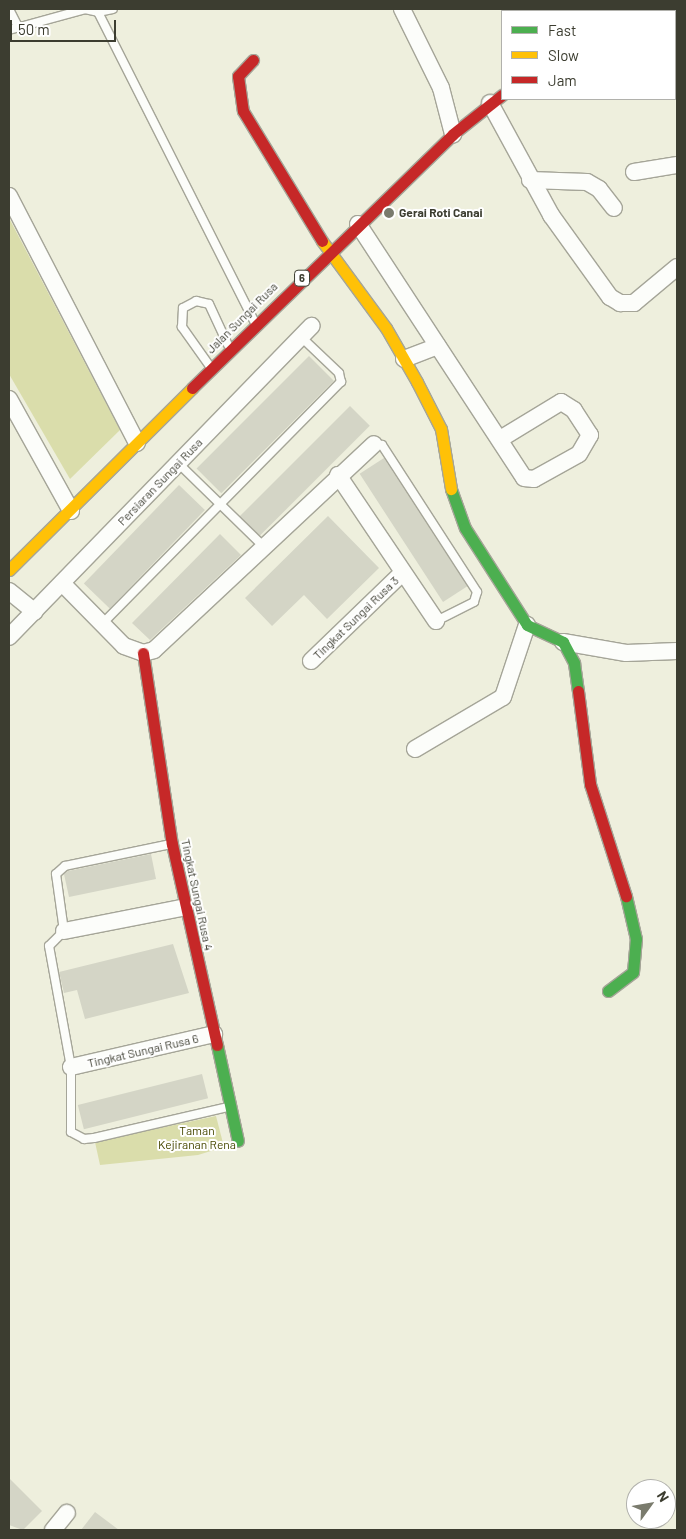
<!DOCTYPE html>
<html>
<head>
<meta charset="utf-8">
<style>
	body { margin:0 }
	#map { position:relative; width:686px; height:1539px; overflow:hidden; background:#eeefdd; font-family:Barlow,sans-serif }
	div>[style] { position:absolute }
	.green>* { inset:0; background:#daddab }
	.building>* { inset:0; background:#d4d5c6; transform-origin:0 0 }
	.roads { filter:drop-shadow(1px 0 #a5a598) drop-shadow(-1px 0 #a5a598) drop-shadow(0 1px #a5a598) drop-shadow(0 -1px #a5a598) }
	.lane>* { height:8px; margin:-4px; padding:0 4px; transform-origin:4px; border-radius:4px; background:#fcfdfa }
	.street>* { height:16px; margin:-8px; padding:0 8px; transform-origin:8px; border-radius:8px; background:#fcfdfa }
	.fast>* { height:11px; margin:-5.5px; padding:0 5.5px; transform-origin:5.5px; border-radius:5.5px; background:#4caf50 }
	.slow>* { height:11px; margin:-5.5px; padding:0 5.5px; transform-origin:5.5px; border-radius:5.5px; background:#ffc107 }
	.jam>* { height:11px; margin:-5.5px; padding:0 5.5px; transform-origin:5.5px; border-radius:5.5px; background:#c62828 }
	.dots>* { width:14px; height:14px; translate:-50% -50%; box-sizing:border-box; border:2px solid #fff; border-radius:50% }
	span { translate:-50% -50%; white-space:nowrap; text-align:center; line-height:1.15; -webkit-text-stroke:4px #fff; paint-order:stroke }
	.shield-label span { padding:1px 4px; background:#fff; border:1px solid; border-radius:4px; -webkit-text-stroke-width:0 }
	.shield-label { font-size:11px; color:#3c3d30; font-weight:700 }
	.poi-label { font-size:12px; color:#3c3d30; font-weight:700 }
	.left { translate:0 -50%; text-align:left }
	.street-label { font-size:12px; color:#3c3d30 }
	.park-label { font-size:12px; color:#474800 }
	.frame { position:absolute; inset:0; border:10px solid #3c3d30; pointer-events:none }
	.legend { position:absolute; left:501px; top:10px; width:175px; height:90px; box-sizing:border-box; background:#fff; border:1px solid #b1b1ac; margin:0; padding:6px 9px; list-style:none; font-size:15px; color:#3c3d30 }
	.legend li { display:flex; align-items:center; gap:10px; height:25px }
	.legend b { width:25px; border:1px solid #b1b1ac }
	.north { position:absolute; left:626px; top:1479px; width:50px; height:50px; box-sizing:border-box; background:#fff; border:1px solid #b1b1ac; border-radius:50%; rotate:58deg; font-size:14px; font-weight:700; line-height:20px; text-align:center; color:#3c3d30 }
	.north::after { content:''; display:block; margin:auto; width:18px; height:22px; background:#7a7b6d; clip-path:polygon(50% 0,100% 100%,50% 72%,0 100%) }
	.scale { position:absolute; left:10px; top:20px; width:106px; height:22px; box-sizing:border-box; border:2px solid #3c3d30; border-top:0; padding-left:6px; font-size:15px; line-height:18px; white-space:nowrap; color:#3c3d30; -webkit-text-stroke:4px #fff; paint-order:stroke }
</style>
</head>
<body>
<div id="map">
	<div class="green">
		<i style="clip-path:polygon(9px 218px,120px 430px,70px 479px,9px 374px)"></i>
		<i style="clip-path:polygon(216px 1116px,224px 1147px,198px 1155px,100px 1165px,95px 1142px)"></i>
	</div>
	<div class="building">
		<i style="left:309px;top:356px;width:35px;height:159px;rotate:45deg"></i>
		<i style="left:350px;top:406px;width:28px;height:156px;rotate:45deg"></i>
		<i style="left:384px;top:458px;width:153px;height:29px;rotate:57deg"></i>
		<i style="left:179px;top:485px;width:36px;height:137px;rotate:44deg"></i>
		<i style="clip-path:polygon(328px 516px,379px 568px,327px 619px,304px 595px,272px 626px,245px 598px)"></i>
		<i style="clip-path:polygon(220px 534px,241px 555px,150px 640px,132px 623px)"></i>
		<i style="clip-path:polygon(151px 854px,156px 879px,69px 897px,64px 874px,68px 871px)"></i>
		<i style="clip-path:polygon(173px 944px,189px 993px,85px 1019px,77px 990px,64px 993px,59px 972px)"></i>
		<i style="left:202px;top:1074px;width:25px;height:128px;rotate:76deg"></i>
		<i style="clip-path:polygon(9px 1478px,42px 1511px,23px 1530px,9px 1525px)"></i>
		<i style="clip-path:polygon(95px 1512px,119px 1530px,81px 1530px)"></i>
	</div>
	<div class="roads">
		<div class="lane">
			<i style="left:9px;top:9px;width:20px;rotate:63deg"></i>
			<i style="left:98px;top:12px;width:346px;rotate:63.2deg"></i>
			<i style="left:9px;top:30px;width:79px;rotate:-15.4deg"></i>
			<i style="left:85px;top:9px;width:13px;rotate:13deg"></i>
			<i style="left:98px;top:12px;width:15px;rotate:-11deg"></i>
			<i style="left:209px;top:365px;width:47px;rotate:-125.4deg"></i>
			<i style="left:182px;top:327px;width:19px;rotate:-87deg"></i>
			<i style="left:183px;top:308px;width:15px;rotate:-28deg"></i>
			<i style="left:196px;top:301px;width:13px;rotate:13deg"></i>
			<i style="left:209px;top:304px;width:45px;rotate:65.1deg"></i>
			<i style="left:374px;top:444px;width:8px;rotate:7deg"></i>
			<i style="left:382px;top:445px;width:175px;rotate:57.1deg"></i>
			<i style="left:477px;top:592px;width:10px;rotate:107deg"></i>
			<i style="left:474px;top:602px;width:42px;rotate:153.4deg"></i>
			<i style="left:178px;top:463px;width:117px;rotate:44.3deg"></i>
			<i style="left:101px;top:625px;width:342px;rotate:-45.4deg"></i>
			<i style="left:341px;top:382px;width:9px;rotate:-103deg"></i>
			<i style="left:339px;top:373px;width:52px;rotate:-136.5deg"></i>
			<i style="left:171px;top:844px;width:108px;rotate:168.3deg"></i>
			<i style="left:65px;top:866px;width:12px;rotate:138deg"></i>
			<i style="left:56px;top:874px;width:58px;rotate:82deg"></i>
			<i style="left:64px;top:931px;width:21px;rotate:135deg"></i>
			<i style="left:49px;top:946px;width:123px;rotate:79.7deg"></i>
			<i style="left:71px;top:1067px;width:65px;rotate:90deg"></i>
			<i style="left:71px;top:1132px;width:15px;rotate:28deg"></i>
			<i style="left:84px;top:1139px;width:10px;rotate:-6deg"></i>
			<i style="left:94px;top:1138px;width:138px;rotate:-13deg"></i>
		</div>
		<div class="street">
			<i style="left:402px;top:9px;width:88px;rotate:63.7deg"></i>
			<i style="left:441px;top:88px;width:48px;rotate:75.4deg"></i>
			<i style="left:550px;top:9px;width:2px;rotate:63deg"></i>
			<i style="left:647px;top:9px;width:4px;rotate:27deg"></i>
			<i style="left:675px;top:72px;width:8px;rotate:76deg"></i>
			<i style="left:490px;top:103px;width:128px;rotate:61.4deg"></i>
			<i style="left:551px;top:215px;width:101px;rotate:54.3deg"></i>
			<i style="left:610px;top:297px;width:12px;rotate:31deg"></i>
			<i style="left:620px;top:303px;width:14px"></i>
			<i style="left:634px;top:303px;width:56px;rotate:-39.9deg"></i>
			<i style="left:634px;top:172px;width:44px;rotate:-9.2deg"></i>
			<i style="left:530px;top:180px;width:57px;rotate:2deg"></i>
			<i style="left:587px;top:182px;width:14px;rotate:30deg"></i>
			<i style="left:599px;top:189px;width:24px;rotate:52deg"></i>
			<i style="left:9px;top:196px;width:278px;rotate:62.6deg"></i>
			<i style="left:358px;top:224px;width:303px;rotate:56.8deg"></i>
			<i style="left:524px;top:478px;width:10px;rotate:6deg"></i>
			<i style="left:534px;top:479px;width:51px;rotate:-29.1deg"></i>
			<i style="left:579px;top:454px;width:22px;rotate:-60deg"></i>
			<i style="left:590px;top:435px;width:30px;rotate:-123deg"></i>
			<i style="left:574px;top:410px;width:15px;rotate:-148deg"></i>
			<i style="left:561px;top:402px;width:69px;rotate:148.6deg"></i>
			<i style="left:404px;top:359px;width:36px;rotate:-21deg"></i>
			<i style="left:9px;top:399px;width:128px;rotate:61deg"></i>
			<i style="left:338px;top:475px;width:176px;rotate:56.1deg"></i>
			<i style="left:62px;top:583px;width:88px;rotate:45.5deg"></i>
			<i style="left:124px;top:646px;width:20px;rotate:20deg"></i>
			<i style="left:143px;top:653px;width:11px;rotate:-15deg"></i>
			<i style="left:154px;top:650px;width:301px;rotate:-43.1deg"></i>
			<i style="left:9px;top:591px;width:33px;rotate:39deg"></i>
			<i style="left:9px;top:637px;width:434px;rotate:-45.8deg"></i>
			<i style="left:563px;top:642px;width:64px;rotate:9.9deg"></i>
			<i style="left:626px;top:653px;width:51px;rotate:-2.2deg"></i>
			<i style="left:311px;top:661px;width:125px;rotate:-44deg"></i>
			<i style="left:415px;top:749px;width:102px;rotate:-30.6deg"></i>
			<i style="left:503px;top:697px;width:76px;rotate:-71.6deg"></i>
			<i style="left:64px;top:931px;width:124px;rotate:-11.1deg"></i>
			<i style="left:71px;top:1067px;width:147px;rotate:-13deg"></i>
			<i style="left:53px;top:1530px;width:22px;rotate:-51deg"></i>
		</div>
		<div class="fast">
			<i style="left:451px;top:489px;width:41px;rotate:70.3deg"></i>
			<i style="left:465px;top:528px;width:115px;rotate:57.4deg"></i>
			<i style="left:527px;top:625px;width:40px;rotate:25deg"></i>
			<i style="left:563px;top:642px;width:24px;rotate:62deg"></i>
			<i style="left:574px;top:663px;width:28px;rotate:82deg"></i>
			<i style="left:608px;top:991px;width:31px;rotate:-37deg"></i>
			<i style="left:633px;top:972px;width:33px;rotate:-85deg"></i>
			<i style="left:636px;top:939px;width:44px;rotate:-103.1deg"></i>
			<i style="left:217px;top:1045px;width:98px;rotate:77.7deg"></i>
		</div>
		<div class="slow">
			<i style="left:322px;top:241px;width:108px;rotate:53.7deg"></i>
			<i style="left:386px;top:328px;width:62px;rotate:60.1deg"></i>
			<i style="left:417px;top:382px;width:53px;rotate:62.9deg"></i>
			<i style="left:441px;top:429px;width:61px;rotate:80.5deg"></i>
			<i style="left:9px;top:570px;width:258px;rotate:-44.8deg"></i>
		</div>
		<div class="jam">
			<i style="left:617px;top:11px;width:4px;rotate:-34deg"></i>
			<i style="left:253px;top:60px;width:22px;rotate:133deg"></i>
			<i style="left:238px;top:76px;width:35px;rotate:82deg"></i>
			<i style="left:243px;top:111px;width:152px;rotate:58.7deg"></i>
			<i style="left:192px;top:388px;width:364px;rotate:-44.2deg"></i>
			<i style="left:453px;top:134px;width:63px;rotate:-38.5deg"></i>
			<i style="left:143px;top:653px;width:193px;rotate:81.4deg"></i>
			<i style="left:172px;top:844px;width:206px;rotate:77.4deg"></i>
			<i style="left:578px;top:691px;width:94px;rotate:82.6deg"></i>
			<i style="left:590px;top:784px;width:118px;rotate:72.2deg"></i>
		</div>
	</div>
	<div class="dots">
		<i style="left:389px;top:213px;background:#7a7b6d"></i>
	</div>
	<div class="shield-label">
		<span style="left:302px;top:278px">6</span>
	</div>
	<div class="poi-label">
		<span class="left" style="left:399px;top:213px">Gerai Roti Canai</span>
	</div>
	<div class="street-label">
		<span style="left:242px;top:318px;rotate:-45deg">Jalan Sungai Rusa</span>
		<span style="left:160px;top:482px;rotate:-46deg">Persiaran Sungai Rusa</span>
		<span style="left:356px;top:618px;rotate:-44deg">Tingkat Sungai Rusa 3</span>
		<span style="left:197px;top:895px;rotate:78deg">Tingkat Sungai Rusa 4</span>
		<span style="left:143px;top:1051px;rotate:-13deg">Tingkat Sungai Rusa 6</span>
	</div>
	<div class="park-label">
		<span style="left:197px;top:1138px">Taman<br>Kejiranan Rena</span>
	</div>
	<div class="frame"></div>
	<ul class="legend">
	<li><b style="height:6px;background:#4caf50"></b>Fast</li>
	<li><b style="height:6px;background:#ffc107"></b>Slow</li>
	<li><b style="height:6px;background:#c62828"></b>Jam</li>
	</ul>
	<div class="north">N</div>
	<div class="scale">50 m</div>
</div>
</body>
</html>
